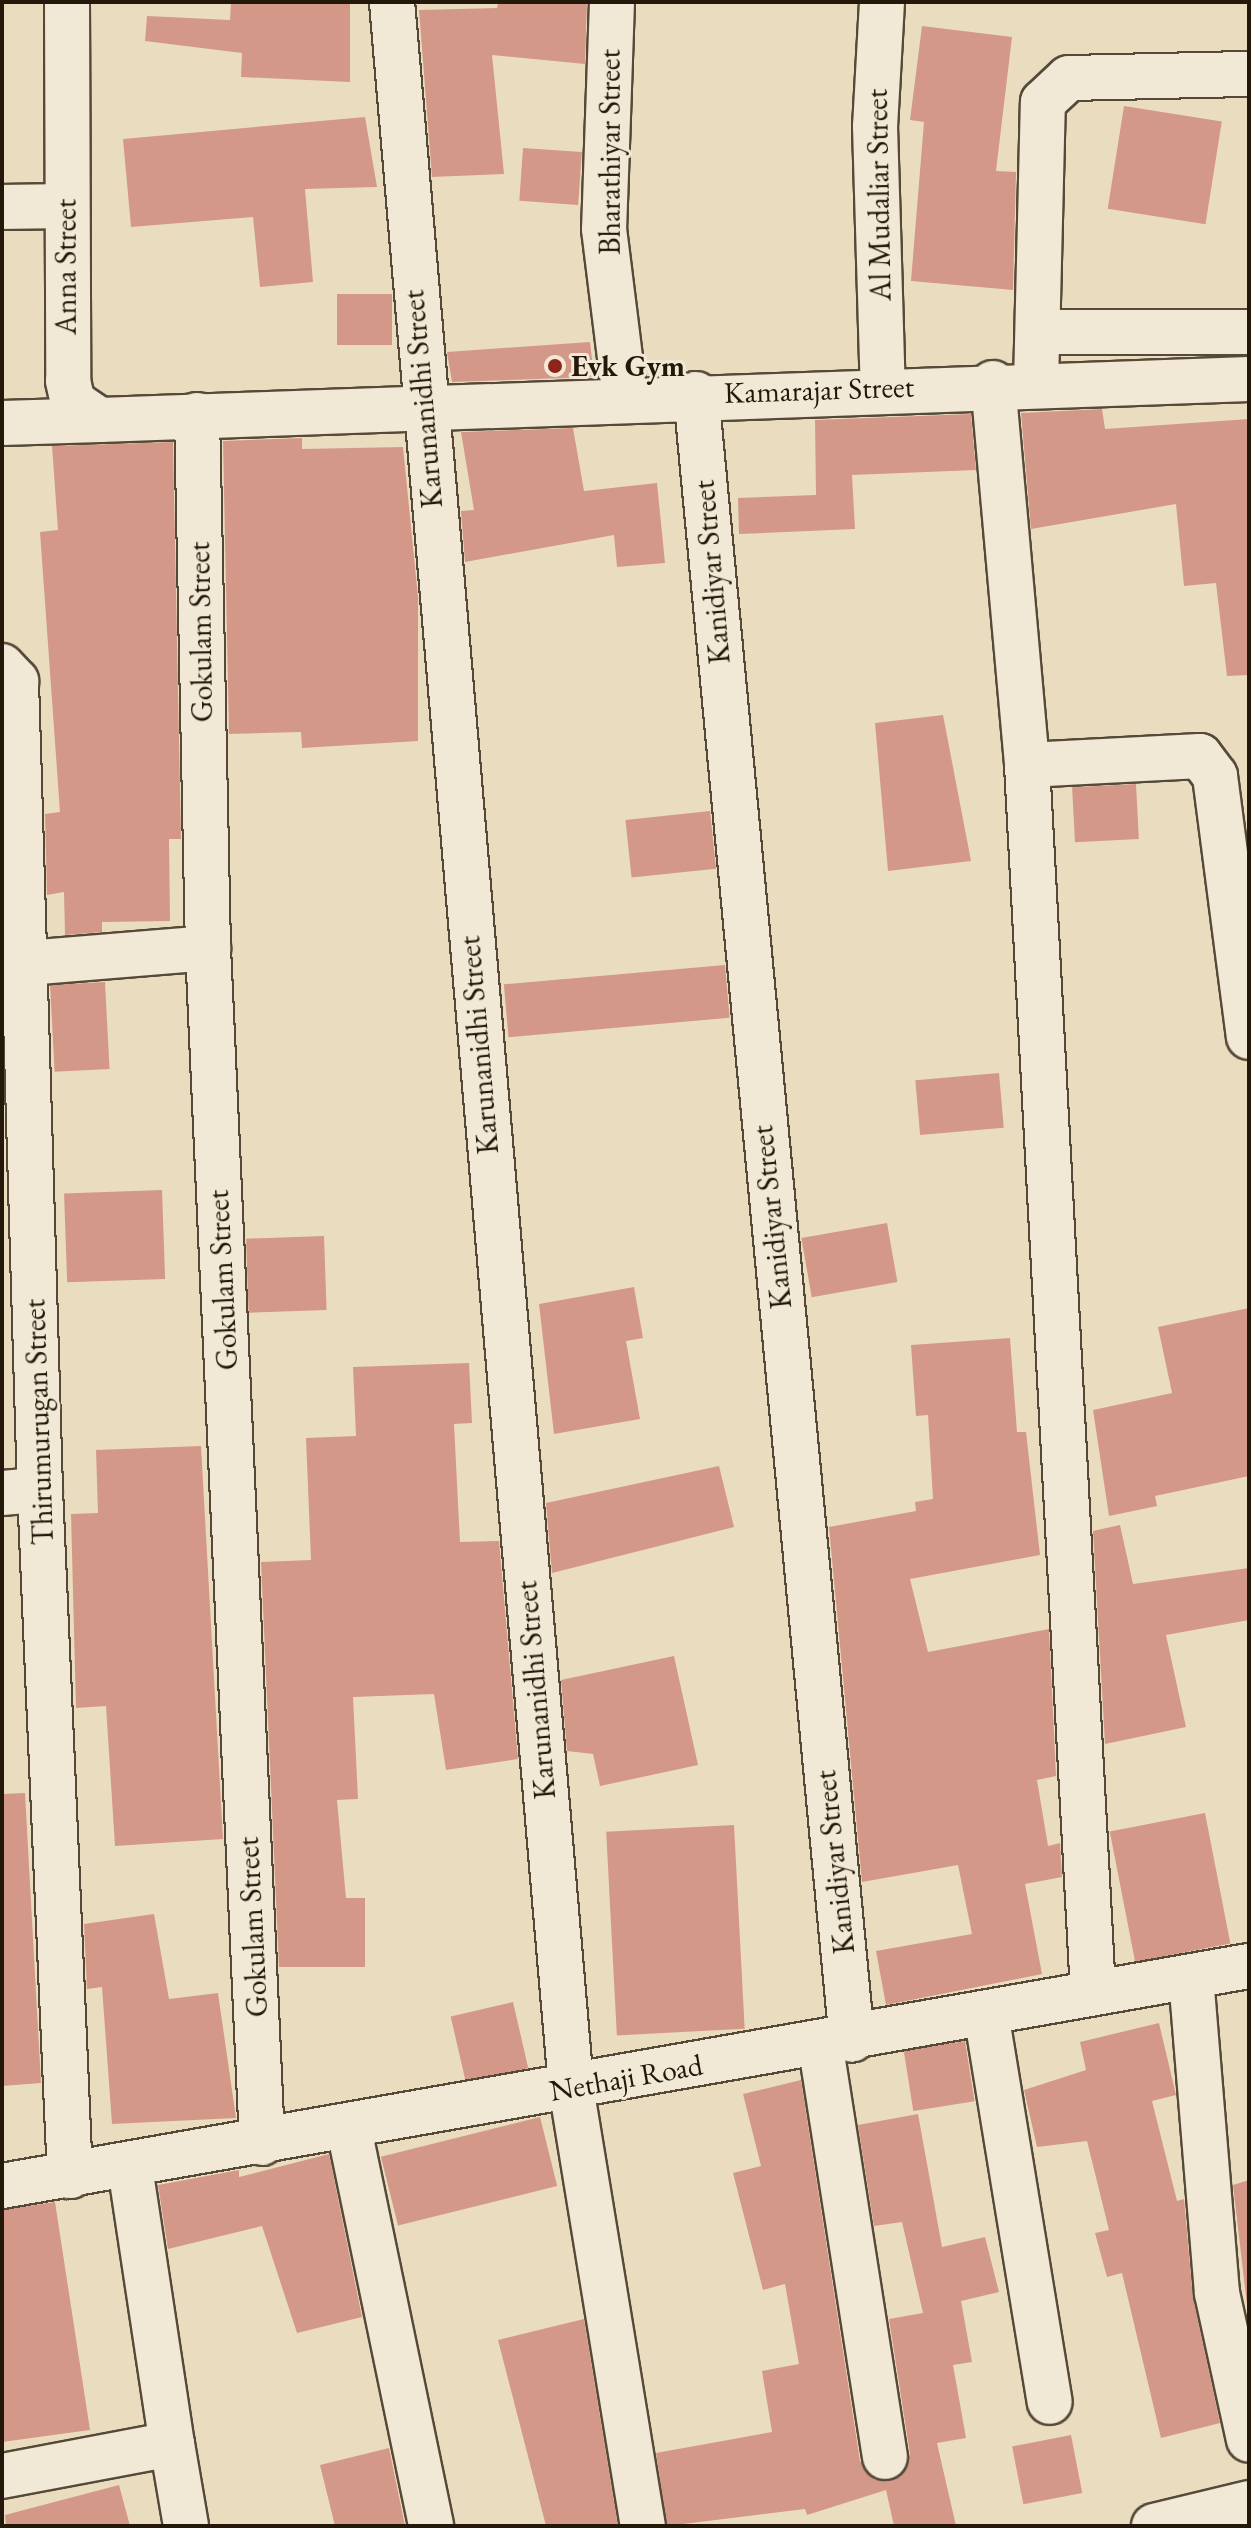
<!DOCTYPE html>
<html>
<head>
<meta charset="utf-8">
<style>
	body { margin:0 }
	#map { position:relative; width:1251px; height:2528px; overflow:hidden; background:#eaddbf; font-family:"EB Garamond",serif }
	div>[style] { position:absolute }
	.building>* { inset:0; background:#d49889; transform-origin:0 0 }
	.roads { filter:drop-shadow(2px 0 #564938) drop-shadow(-2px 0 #564938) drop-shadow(0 2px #564938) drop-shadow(0 -2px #564938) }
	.minor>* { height:44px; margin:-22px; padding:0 22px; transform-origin:22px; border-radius:22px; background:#f1e9d5 }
	.tertiary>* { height:44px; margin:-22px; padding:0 22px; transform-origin:22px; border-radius:22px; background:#f1e9d5 }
	.dots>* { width:22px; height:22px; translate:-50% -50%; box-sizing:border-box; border:4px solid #f1e9d5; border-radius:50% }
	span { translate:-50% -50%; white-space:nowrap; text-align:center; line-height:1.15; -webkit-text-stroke:6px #f1e9d5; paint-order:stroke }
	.street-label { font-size:30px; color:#24180b }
	.poi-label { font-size:30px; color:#24180b; font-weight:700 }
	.left { translate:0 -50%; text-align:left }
	.frame { position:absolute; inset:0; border:4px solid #24180b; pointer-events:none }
</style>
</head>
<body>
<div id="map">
	<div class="building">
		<i style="clip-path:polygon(231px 2px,350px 2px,350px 82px,241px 77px,242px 53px,145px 41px,147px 16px,230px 20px)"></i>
		<i style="clip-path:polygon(498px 2px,587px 2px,585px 64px,492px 55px,504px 174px,432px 177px,419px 10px,497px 8px)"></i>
		<i style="clip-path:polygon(922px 26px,1012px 37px,996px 171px,1016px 172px,1013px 290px,911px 281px,924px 122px,910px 120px)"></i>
		<i style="left:1124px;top:106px;width:99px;height:104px;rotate:9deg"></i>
		<i style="clip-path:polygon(365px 117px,377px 187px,305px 189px,313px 282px,260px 287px,253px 217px,131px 227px,123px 139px)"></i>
		<i style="left:523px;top:148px;width:59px;height:53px;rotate:4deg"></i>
		<i style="left:337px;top:294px;width:55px;height:51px"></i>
		<i style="clip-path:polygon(590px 342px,594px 377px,452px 382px,447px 352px)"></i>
		<i style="clip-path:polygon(1102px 409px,1105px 429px,1249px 419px,1249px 675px,1227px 676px,1216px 583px,1184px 586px,1176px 504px,1031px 529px,1021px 413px)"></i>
		<i style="clip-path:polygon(971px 414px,976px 470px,852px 475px,855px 529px,739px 534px,738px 498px,816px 495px,815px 420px)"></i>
		<i style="clip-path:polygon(573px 428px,584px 491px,657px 483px,665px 563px,617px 567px,614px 535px,465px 562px,461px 511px,474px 510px,461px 432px)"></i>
		<i style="clip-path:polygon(302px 438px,302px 449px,403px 447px,418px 597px,418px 741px,302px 748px,301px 732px,229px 734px,223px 441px)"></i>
		<i style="clip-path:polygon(173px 442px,181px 839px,169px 839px,170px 921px,102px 922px,102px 932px,65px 935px,64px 892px,47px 895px,45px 814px,60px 812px,40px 532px,58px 530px,52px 446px)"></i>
		<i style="clip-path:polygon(943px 715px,971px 861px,888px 871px,875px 723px)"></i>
		<i style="left:1136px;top:784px;width:55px;height:64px;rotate:87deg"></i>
		<i style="left:710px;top:811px;width:58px;height:85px;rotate:84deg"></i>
		<i style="left:725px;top:965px;width:53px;height:222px;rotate:85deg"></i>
		<i style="left:105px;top:982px;width:87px;height:55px;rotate:87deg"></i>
		<i style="left:999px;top:1073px;width:55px;height:84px;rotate:85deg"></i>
		<i style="left:162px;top:1190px;width:89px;height:98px;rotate:88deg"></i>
		<i style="left:887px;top:1223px;width:60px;height:87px;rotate:80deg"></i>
		<i style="left:324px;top:1236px;width:74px;height:78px;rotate:88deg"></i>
		<i style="clip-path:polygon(634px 1287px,643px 1338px,626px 1341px,640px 1419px,554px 1434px,539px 1304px)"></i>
		<i style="clip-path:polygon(1249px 1308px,1249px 1476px,1155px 1496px,1157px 1506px,1109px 1516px,1093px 1410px,1172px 1393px,1158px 1327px)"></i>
		<i style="clip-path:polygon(1010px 1338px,1017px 1432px,1026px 1432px,1040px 1555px,910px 1579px,928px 1652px,1049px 1629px,1056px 1776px,1037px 1780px,1048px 1846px,1060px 1843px,1062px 1877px,1025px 1884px,1042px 1974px,886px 2005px,876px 1951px,972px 1934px,958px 1865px,862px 1882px,829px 1527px,916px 1511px,915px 1502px,933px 1499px,928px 1415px,916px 1416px,911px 1345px)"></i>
		<i style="clip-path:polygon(469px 1363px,472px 1423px,454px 1424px,460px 1542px,499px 1541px,518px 1759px,446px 1770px,434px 1694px,353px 1697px,358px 1799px,337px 1800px,346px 1898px,365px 1898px,365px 1967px,279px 1967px,261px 1562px,311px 1560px,306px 1438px,356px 1436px,353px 1367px)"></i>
		<i style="clip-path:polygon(201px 1446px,223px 1839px,115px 1846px,106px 1706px,76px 1708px,71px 1514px,98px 1513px,96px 1450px)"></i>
		<i style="clip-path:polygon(719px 1466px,734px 1527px,552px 1573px,546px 1503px)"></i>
		<i style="clip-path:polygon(1120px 1525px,1133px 1584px,1249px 1568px,1249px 1620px,1166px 1635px,1186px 1727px,1105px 1744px,1093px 1531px)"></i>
		<i style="clip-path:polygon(674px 1656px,698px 1765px,600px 1786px,593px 1754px,567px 1751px,561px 1680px)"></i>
		<i style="clip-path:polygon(25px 1793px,41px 2083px,2px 2086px,2px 1794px)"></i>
		<i style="left:1205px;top:1813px;width:133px;height:97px;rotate:79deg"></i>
		<i style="left:734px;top:1825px;width:204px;height:128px;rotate:87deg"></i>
		<i style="clip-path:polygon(154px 1914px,169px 1999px,218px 1993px,236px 2118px,112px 2124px,102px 1987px,87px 1989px,84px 1924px)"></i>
		<i style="left:513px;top:2002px;width:68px;height:64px;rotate:77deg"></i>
		<i style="clip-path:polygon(1159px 2023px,1176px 2095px,1152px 2101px,1177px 2201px,1184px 2199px,1193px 2298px,1220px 2423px,1161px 2438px,1122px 2273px,1107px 2277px,1095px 2233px,1109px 2230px,1087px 2141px,1037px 2147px,1024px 2090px,1086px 2070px,1080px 2042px)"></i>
		<i style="left:965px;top:2041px;width:61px;height:62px;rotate:81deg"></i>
		<i style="clip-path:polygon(801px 2080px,860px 2461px,875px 2480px,900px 2477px,910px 2454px,889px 2319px,923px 2313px,902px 2222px,874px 2226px,858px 2125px,918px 2114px,942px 2247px,985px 2237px,999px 2292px,961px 2301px,972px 2362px,953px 2365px,966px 2438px,937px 2443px,956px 2526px,894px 2526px,886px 2490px,807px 2515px,805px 2509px,667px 2526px,656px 2453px,772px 2432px,762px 2371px,799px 2364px,785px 2284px,763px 2290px,733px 2173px,761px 2166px,743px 2094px)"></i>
		<i style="left:540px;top:2117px;width:71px;height:164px;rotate:76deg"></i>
		<i style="clip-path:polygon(329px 2154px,362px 2317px,297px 2333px,262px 2226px,168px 2249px,158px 2185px,239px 2170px,239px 2177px)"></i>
		<i style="clip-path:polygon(1249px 2180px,1249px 2322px,1233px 2185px)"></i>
		<i style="clip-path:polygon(55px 2202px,90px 2430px,2px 2442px,2px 2210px)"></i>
		<i style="clip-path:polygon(584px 2319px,618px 2526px,546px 2526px,498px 2340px)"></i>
		<i style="left:1071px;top:2435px;width:59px;height:60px;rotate:79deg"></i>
		<i style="clip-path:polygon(389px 2448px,405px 2526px,335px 2526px,320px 2465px)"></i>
		<i style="clip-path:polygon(119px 2485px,130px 2526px,6px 2526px,5px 2515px)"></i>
	</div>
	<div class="roads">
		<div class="minor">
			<i style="left:67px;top:2px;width:379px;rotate:89.8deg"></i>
			<i style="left:68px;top:381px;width:22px;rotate:77deg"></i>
			<i style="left:73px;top:402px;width:32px;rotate:34deg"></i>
			<i style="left:100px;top:420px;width:1150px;rotate:-2.04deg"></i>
			<i style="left:392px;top:2px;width:2093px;rotate:85.09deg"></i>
			<i style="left:571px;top:2087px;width:445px;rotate:80.7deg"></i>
			<i style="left:612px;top:2px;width:227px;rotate:92deg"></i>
			<i style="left:604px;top:229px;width:169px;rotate:82.9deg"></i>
			<i style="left:882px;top:2px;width:124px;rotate:93.2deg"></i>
			<i style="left:875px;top:126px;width:263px;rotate:88.3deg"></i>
			<i style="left:2px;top:207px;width:63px;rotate:-0.9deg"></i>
			<i style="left:1038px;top:332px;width:211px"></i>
			<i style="left:993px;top:383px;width:384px;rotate:84.9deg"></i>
			<i style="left:1027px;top:765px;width:1227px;rotate:86.92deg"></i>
			<i style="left:1036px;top:384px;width:282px;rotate:-88.6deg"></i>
			<i style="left:1043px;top:102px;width:35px;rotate:-43deg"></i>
			<i style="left:1069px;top:78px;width:180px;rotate:-1.3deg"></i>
			<i style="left:696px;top:394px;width:1653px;rotate:84.59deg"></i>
			<i style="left:197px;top:415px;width:533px;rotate:88.82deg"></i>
			<i style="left:208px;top:948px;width:1196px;rotate:87.41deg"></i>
			<i style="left:2px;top:423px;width:98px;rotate:-1.8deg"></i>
			<i style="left:2px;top:666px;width:21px;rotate:47deg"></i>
			<i style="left:16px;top:681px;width:809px;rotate:88.3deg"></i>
			<i style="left:40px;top:1490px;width:687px;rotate:87.5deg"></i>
			<i style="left:1027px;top:765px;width:173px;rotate:-3deg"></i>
			<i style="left:1200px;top:756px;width:25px;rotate:53deg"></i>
			<i style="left:1215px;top:776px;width:263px;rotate:82.6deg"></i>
			<i style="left:2px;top:965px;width:207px;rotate:-4.7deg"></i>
			<i style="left:2px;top:1493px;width:38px;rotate:-5deg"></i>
			<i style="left:1191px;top:1977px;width:317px;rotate:85.3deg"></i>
			<i style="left:1217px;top:2293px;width:150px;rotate:77.7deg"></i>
			<i style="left:986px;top:2013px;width:394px;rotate:80.7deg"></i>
			<i style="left:820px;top:2042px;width:420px;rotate:81.1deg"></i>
			<i style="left:349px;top:2129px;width:405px;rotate:78.3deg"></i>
			<i style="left:130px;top:2167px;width:280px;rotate:81.4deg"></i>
			<i style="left:2px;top:2476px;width:173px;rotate:-10.7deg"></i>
			<i style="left:172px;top:2444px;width:83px;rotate:80.3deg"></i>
			<i style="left:1154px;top:2526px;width:98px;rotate:-13.6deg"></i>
		</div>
		<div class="tertiary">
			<i style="left:2px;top:2186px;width:1266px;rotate:-10.01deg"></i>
		</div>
	</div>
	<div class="dots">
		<i style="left:555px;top:366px;background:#8f2418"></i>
	</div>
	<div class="street-label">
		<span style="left:610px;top:152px;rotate:-90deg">Bharathiyar Street</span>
		<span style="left:879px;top:195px;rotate:-91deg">Al Mudaliar Street</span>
		<span style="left:66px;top:267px;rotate:-90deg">Anna Street</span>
		<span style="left:819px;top:390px;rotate:-2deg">Kamarajar Street</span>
		<span style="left:423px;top:399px;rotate:-95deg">Karunanidhi Street</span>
		<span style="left:712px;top:572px;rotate:-95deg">Kanidiyar Street</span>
		<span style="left:201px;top:632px;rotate:-91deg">Gokulam Street</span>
		<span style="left:479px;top:1045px;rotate:-95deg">Karunanidhi Street</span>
		<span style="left:772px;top:1217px;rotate:-96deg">Kanidiyar Street</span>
		<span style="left:223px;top:1280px;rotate:-93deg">Gokulam Street</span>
		<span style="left:39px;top:1422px;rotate:-92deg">Thirumurugan Street</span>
		<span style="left:536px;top:1690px;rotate:-95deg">Karunanidhi Street</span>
		<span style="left:835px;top:1862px;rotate:-96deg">Kanidiyar Street</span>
		<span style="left:253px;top:1927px;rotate:-93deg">Gokulam Street</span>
		<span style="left:626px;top:2078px;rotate:-10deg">Nethaji Road</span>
	</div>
	<div class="poi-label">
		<span class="left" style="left:571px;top:366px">Evk Gym</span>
	</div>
	<div class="frame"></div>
</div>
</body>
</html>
